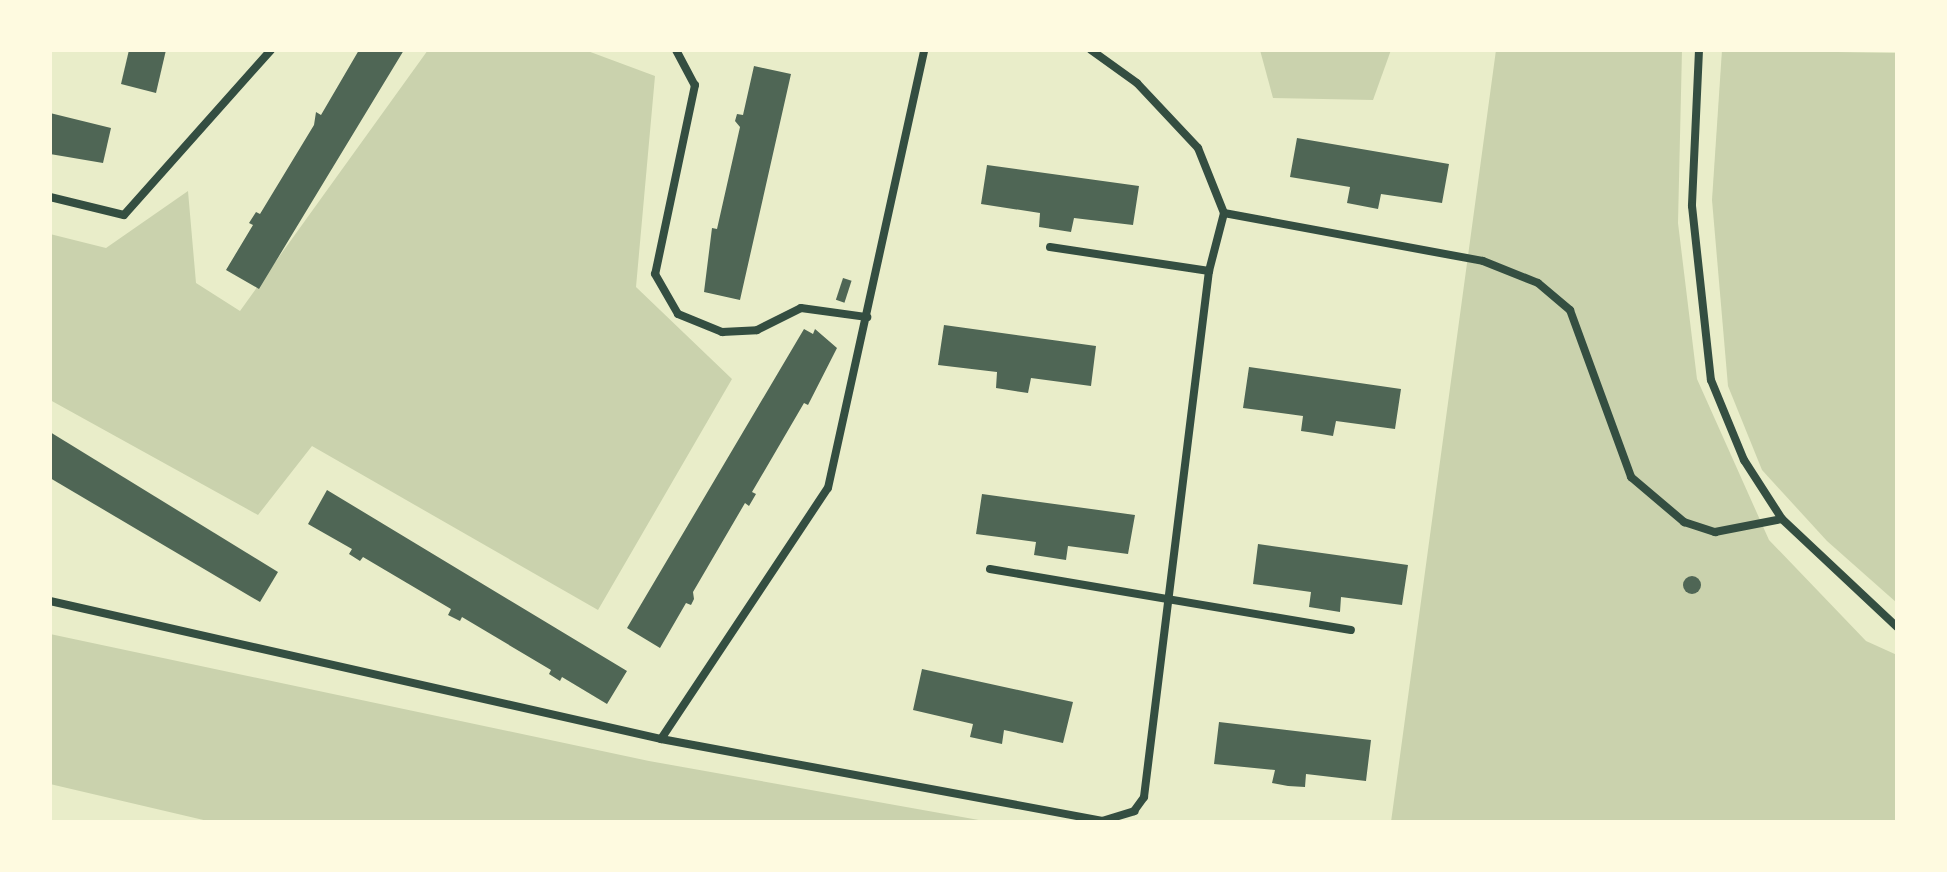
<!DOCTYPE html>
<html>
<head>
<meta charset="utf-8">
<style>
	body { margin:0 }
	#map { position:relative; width:1947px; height:872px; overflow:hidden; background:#e9edc9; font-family:Literata,serif }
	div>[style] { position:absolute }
	.green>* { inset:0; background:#cad2ad }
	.building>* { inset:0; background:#4f6655; transform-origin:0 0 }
	.round { border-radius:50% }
	.minor>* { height:8px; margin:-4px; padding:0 4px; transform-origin:4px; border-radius:4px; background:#344e41 }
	span { translate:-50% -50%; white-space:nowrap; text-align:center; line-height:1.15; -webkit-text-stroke:8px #fefae0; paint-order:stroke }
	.frame { position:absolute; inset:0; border:52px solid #fefae0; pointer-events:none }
</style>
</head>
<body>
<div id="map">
	<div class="green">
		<i style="clip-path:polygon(428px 50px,585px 50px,655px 76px,636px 287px,732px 379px,598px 610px,312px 446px,258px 515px,50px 400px,50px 234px,106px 248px,188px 191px,196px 283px,240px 311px)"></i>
		<i style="clip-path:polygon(1260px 50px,1391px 50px,1373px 100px,1273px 98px)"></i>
		<i style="clip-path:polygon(1496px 50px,1682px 50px,1678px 223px,1697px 379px,1769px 540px,1866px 641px,1897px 655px,1897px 822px,1391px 822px)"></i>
		<i style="clip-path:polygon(1722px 50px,1897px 53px,1897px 603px,1827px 541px,1762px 470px,1728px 386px,1712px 200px)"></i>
		<i style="clip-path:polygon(50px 634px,649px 761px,990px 822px,212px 822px,50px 784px)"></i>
	</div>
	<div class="building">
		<i style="clip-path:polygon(129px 50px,166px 50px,156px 93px,121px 84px)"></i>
		<i style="clip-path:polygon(359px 50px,404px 50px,259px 289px,226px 270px,253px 225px,249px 223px,256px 212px,260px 214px,314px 125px,316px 112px,321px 115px)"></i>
		<i style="clip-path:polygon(754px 66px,791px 74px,740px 300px,704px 292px,712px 228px,717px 229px,740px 127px,735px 121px,737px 114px,743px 115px)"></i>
		<i style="clip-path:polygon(50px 113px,111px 128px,103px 163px,50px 154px)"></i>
		<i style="clip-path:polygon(1297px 138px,1449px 164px,1442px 203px,1381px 194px,1378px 209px,1347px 203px,1350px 187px,1290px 177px)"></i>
		<i style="clip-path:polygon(987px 165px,1139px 186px,1133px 225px,1074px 218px,1071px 232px,1039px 227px,1040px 213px,981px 204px)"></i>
		<i style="left:843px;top:278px;width:9px;height:23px;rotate:18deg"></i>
		<i style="clip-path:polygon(944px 325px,1096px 346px,1091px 386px,1031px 378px,1028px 393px,996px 388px,997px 372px,938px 365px)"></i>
		<i style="clip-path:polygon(804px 329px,813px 334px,815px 329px,837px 348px,808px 405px,804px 403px,752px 492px,756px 494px,749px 506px,745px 503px,693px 592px,694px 599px,691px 605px,686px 603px,660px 648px,627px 628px)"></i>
		<i style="clip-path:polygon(1249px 367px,1401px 389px,1395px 429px,1336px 421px,1333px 436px,1315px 433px,1301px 431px,1303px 416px,1243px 408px)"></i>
		<i style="clip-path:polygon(50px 432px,278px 572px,260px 602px,50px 478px)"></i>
		<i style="clip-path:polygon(327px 490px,627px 671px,607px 704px,562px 677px,560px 681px,549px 674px,551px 670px,462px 617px,460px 621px,448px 615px,451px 609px,363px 557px,360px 561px,349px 554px,352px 549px,308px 524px)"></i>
		<i style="clip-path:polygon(982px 494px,1135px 515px,1128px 554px,1068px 546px,1066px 560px,1034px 555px,1036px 542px,976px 534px)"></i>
		<i style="clip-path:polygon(1258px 544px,1408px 565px,1402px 605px,1341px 597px,1340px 612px,1309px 607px,1311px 592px,1253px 584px)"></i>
		<i class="round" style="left:1683px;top:576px;width:18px;height:18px"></i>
		<i style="clip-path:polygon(922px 669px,1073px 702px,1063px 743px,1004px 730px,1002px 744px,970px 737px,973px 724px,913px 710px)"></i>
		<i style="clip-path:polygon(1219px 722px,1371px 740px,1366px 781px,1306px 774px,1305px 787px,1288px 786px,1272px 783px,1275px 770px,1214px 764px)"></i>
	</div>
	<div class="minor">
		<i style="left:676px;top:50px;width:40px;rotate:62deg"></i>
		<i style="left:695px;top:85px;width:193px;rotate:101.9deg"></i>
		<i style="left:655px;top:274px;width:46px;rotate:60.1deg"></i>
		<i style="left:678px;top:314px;width:48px;rotate:22.2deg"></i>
		<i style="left:722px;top:332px;width:35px;rotate:-3deg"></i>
		<i style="left:757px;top:330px;width:49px;rotate:-26.6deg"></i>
		<i style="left:801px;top:308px;width:67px;rotate:7.8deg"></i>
		<i style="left:1699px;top:50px;width:156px;rotate:92.6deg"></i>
		<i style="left:1692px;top:206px;width:175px;rotate:83.8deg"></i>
		<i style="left:1711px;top:380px;width:87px;rotate:67.6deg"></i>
		<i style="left:1744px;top:460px;width:70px;rotate:57.2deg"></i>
		<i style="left:1782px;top:519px;width:158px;rotate:43.2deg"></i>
		<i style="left:50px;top:197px;width:76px;rotate:13.7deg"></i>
		<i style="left:124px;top:215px;width:221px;rotate:-48.3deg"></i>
		<i style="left:1224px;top:213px;width:263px;rotate:10.5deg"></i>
		<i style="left:1483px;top:261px;width:59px;rotate:21.8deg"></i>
		<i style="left:1538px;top:283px;width:42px;rotate:40.2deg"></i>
		<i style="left:1570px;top:310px;width:178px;rotate:69.9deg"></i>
		<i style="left:1631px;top:477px;width:70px;rotate:40.3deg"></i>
		<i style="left:1684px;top:522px;width:33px;rotate:18deg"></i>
		<i style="left:1715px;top:532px;width:68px;rotate:-11deg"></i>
		<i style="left:1050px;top:247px;width:161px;rotate:8.6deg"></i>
		<i style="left:990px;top:569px;width:366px;rotate:9.6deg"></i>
		<i style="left:50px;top:601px;width:626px;rotate:12.73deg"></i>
		<i style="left:661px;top:739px;width:301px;rotate:-56.4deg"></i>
		<i style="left:828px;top:488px;width:448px;rotate:-77.6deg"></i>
		<i style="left:661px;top:739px;width:449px;rotate:10.5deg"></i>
		<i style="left:1102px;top:821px;width:34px;rotate:-17deg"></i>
		<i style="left:1134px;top:811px;width:17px;rotate:-54deg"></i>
		<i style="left:1144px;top:797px;width:530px;rotate:-82.96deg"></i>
		<i style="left:1209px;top:271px;width:60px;rotate:-75.5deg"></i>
		<i style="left:1224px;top:213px;width:70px;rotate:-111.8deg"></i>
		<i style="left:1198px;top:148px;width:89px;rotate:-133.2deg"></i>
		<i style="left:1137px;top:83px;width:57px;rotate:-144.3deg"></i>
	</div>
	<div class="frame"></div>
</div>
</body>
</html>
